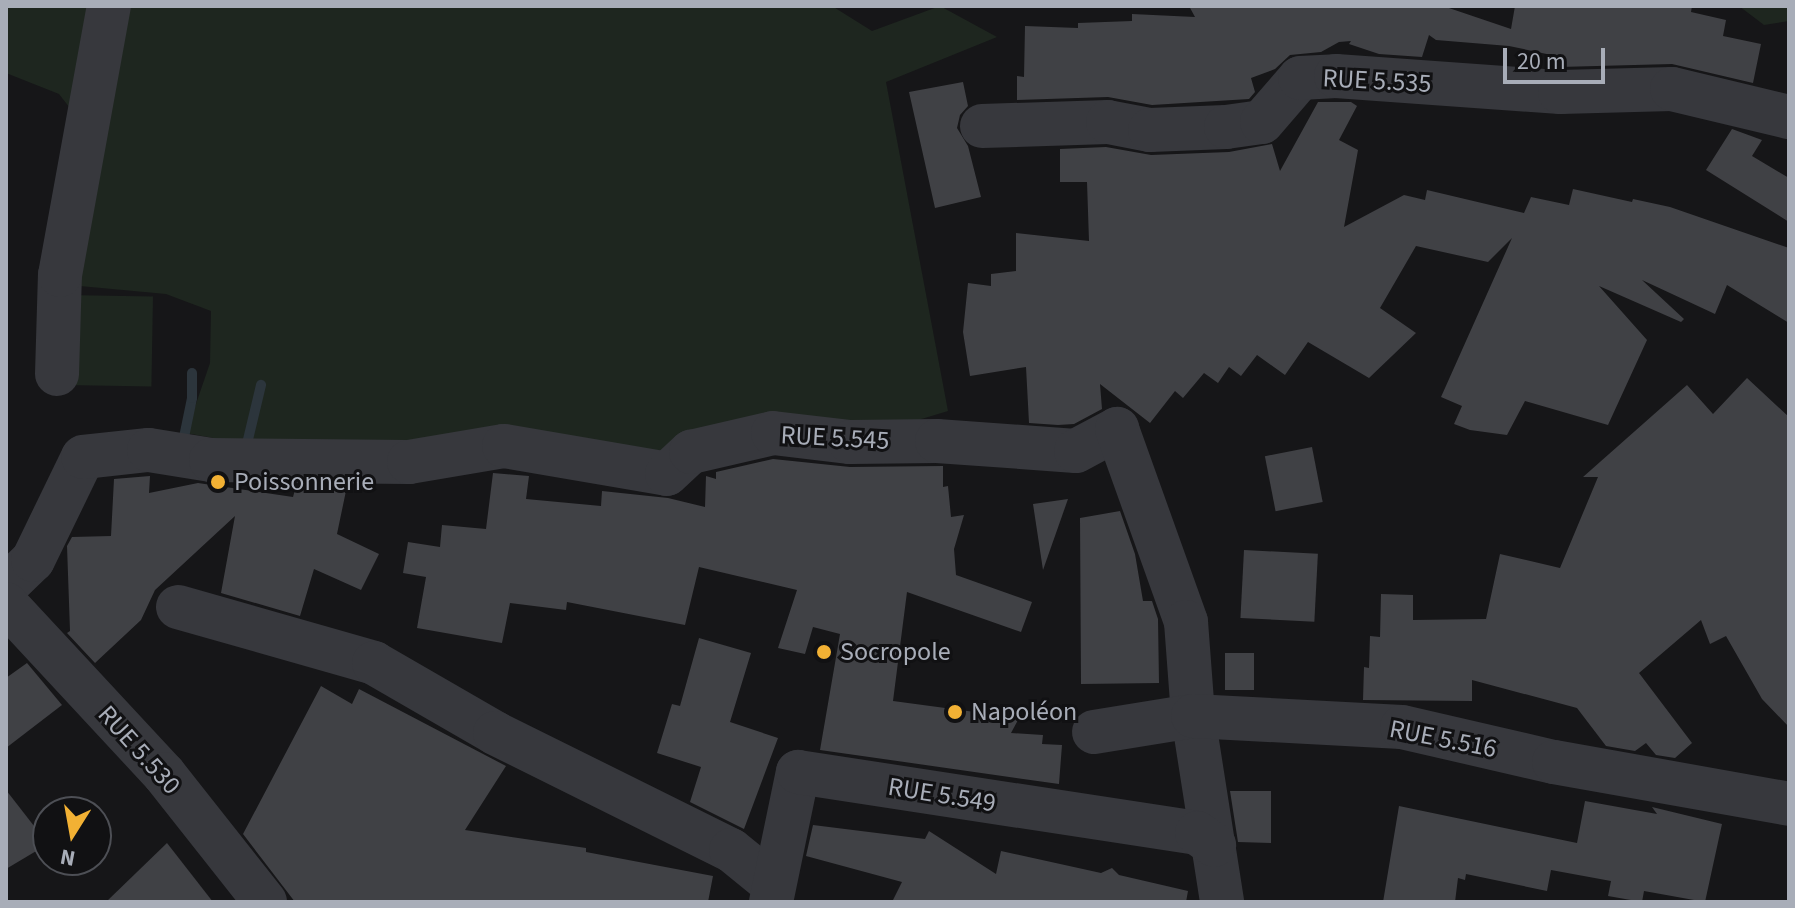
<!DOCTYPE html>
<html>
<head>
<meta charset="utf-8">
<style>
	body { margin:0 }
	#map { position:relative; width:1795px; height:908px; overflow:hidden; background:#161618; font-family:"Source Sans 3",sans-serif }
	div>[style] { position:absolute }
	.green>* { inset:0; background:#1e261f; transform-origin:0 0 }
	.stream>* { height:10px; margin:-5px; padding:0 5px; transform-origin:5px; border-radius:5px; background:#2c353c }
	.building>* { inset:0; background:#404145; transform-origin:0 0 }
	.minor>* { height:44px; margin:-22px; padding:0 22px; transform-origin:22px; border-radius:22px; background:#37383d }
	.dots>* { width:22px; height:22px; translate:-50% -50%; box-sizing:border-box; border:4px solid #111113; border-radius:50% }
	span { translate:-50% -50%; white-space:nowrap; text-align:center; line-height:1.15; -webkit-text-stroke:6px #111113; paint-order:stroke }
	.street-label { font-size:26px; color:#a8adb8 }
	.poi-label { font-size:26px; color:#a8adb8 }
	.left { translate:0 -50%; text-align:left }
	.frame { position:absolute; inset:0; border:8px solid #a8adb8; pointer-events:none }
	.north { position:absolute; left:32px; top:796px; width:80px; height:80px; box-sizing:border-box; background:#111113; border:2px solid #4d4f55; border-radius:50%; rotate:191deg; font-size:22px; font-weight:700; line-height:32px; text-align:center; color:#a8adb8 }
	.north::after { content:''; display:block; margin:auto; width:28px; height:36px; background:#f2b134; clip-path:polygon(50% 0,100% 100%,50% 72%,0 100%) }
	.scale { position:absolute; left:1503px; top:48px; width:102px; height:36px; box-sizing:border-box; border:4px solid #a8adb8; border-top:0; padding-left:10px; font-size:24px; line-height:28px; white-space:nowrap; color:#a8adb8; -webkit-text-stroke:6px #111113; paint-order:stroke }
</style>
</head>
<body>
<div id="map">
	<div class="green">
		<i style="clip-path:polygon(6px 6px,832px 6px,872px 31px,940px 6px,997px 37px,886px 82px,948px 411px,895px 427px,647px 458px,393px 449px,219px 439px,186px 433px,210px 363px,211px 311px,166px 294px,69px 285px,80px 121px,59px 94px,6px 73px)"></i>
		<i style="clip-path:polygon(1739px 6px,1789px 6px,1789px 21px,1764px 25px)"></i>
		<i style="left:66px;top:295px;width:87px;height:90px;rotate:1deg"></i>
	</div>
	<div class="stream">
		<i style="left:183px;top:442px;width:45px;rotate:-78.4deg"></i>
		<i style="left:192px;top:398px;width:25px;rotate:-90deg"></i>
		<i style="left:246px;top:448px;width:65px;rotate:-76.6deg"></i>
	</div>
	<div class="building">
		<i style="clip-path:polygon(1189px 6px,1443px 6px,1511px 29px,1515px 6px,1692px 6px,1691px 12px,1726px 20px,1723px 36px,1761px 44px,1753px 83px,1672px 64px,1559px 67px,1561px 57px,1509px 46px,1436px 40px,1429px 35px,1422px 57px,1379px 54px,1349px 44px,1351px 41px,1339px 42px,1321px 52px,1290px 55px,1275px 69px,1251px 78px,1255px 92px,1249px 99px,1152px 105px,1108px 97px,1017px 100px,1017px 76px,1024px 77px,1025px 26px,1078px 28px,1078px 23px,1132px 21px,1132px 14px,1195px 17px)"></i>
		<i style="clip-path:polygon(963px 82px,968px 106px,960px 115px,957px 128px,968px 146px,981px 197px,935px 208px,909px 92px)"></i>
		<i style="clip-path:polygon(1318px 102px,1351px 102px,1357px 106px,1339px 140px,1358px 150px,1344px 227px,1404px 195px,1425px 200px,1427px 190px,1524px 213px,1531px 197px,1569px 205px,1573px 189px,1632px 202px,1633px 199px,1670px 207px,1789px 248px,1789px 323px,1727px 285px,1715px 314px,1642px 280px,1684px 319px,1681px 322px,1599px 286px,1647px 340px,1608px 425px,1525px 401px,1507px 435px,1470px 430px,1454px 424px,1462px 406px,1441px 397px,1512px 238px,1488px 262px,1416px 246px,1380px 308px,1416px 333px,1369px 378px,1308px 342px,1285px 375px,1257px 355px,1241px 376px,1229px 367px,1218px 383px,1204px 373px,1183px 398px,1175px 391px,1150px 423px,1100px 384px,1102px 409px,1074px 424px,1058px 425px,1029px 423px,1026px 367px,970px 376px,963px 332px,968px 283px,991px 286px,991px 274px,1016px 271px,1016px 233px,1089px 241px,1087px 182px,1060px 182px,1060px 149px,1106px 147px,1151px 155px,1229px 152px,1272px 144px,1280px 171px)"></i>
		<i style="clip-path:polygon(1732px 129px,1762px 140px,1752px 156px,1789px 178px,1789px 222px,1706px 170px)"></i>
		<i style="clip-path:polygon(1747px 378px,1789px 417px,1789px 727px,1762px 699px,1726px 636px,1710px 644px,1701px 620px,1639px 673px,1692px 743px,1675px 758px,1656px 755px,1646px 743px,1635px 751px,1606px 746px,1577px 708px,1472px 680px,1472px 701px,1363px 700px,1364px 667px,1369px 668px,1370px 636px,1380px 637px,1381px 594px,1413px 595px,1413px 620px,1486px 619px,1500px 554px,1560px 568px,1598px 477px,1583px 477px,1687px 385px,1713px 414px)"></i>
		<i style="left:1312px;top:447px;width:56px;height:48px;rotate:79deg"></i>
		<i style="clip-path:polygon(773px 459px,850px 467px,943px 466px,943px 487px,948px 486px,951px 517px,964px 515px,954px 549px,956px 575px,1032px 602px,1021px 632px,907px 592px,893px 701px,1019px 718px,1011px 733px,1043px 735px,1042px 744px,1062px 745px,1059px 784px,820px 750px,840px 634px,813px 627px,805px 654px,778px 648px,797px 590px,699px 567px,685px 625px,567px 602px,566px 610px,510px 603px,502px 643px,417px 628px,426px 577px,403px 573px,408px 542px,440px 547px,442px 525px,486px 529px,493px 473px,529px 476px,526px 499px,601px 506px,602px 491px,668px 498px,705px 507px,706px 476px,716px 479px,716px 472px)"></i>
		<i style="clip-path:polygon(150px 476px,149px 493px,198px 483px,293px 497px,296px 486px,347px 486px,337px 534px,379px 554px,361px 590px,314px 569px,300px 616px,221px 593px,235px 516px,155px 590px,141px 620px,95px 663px,67px 633px,70px 631px,67px 546px,72px 537px,111px 536px,114px 479px)"></i>
		<i style="clip-path:polygon(1068px 499px,1043px 570px,1033px 504px)"></i>
		<i style="clip-path:polygon(1120px 511px,1135px 554px,1143px 601px,1152px 601px,1158px 619px,1159px 683px,1081px 684px,1080px 518px)"></i>
		<i style="left:1244px;top:550px;width:74px;height:68px;rotate:3deg"></i>
		<i style="clip-path:polygon(699px 638px,751px 653px,730px 722px,778px 738px,744px 829px,690px 802px,701px 767px,657px 753px,672px 704px,680px 706px)"></i>
		<i style="left:1225px;top:653px;width:29px;height:37px"></i>
		<i style="clip-path:polygon(27px 663px,62px 705px,6px 748px,6px 678px)"></i>
		<i style="clip-path:polygon(321px 686px,352px 704px,359px 689px,506px 766px,465px 830px,586px 848px,586px 852px,713px 876px,708px 902px,295px 902px,243px 834px)"></i>
		<i style="clip-path:polygon(6px 790px,48px 844px,6px 869px)"></i>
		<i style="clip-path:polygon(1230px 791px,1271px 791px,1271px 843px,1238px 842px)"></i>
		<i style="clip-path:polygon(1585px 801px,1657px 814px,1652px 807px,1722px 824px,1705px 902px,1644px 891px,1642px 902px,1608px 896px,1611px 881px,1551px 870px,1547px 891px,1466px 874px,1465px 880px,1458px 878px,1455px 902px,1383px 902px,1399px 806px,1577px 843px)"></i>
		<i style="clip-path:polygon(813px 825px,925px 839px,929px 831px,996px 874px,1001px 851px,1101px 873px,1112px 868px,1119px 875px,1188px 891px,1186px 902px,892px 902px,902px 882px,806px 856px)"></i>
		<i style="clip-path:polygon(167px 843px,213px 902px,106px 902px)"></i>
	</div>
	<div class="minor">
		<i style="left:982px;top:126px;width:126px;rotate:-1.8deg"></i>
		<i style="left:1108px;top:122px;width:43px;rotate:10.8deg"></i>
		<i style="left:1150px;top:130px;width:76px;rotate:-2.3deg"></i>
		<i style="left:1226px;top:127px;width:36px;rotate:-8deg"></i>
		<i style="left:1262px;top:122px;width:58px;rotate:-49.2deg"></i>
		<i style="left:1300px;top:78px;width:36px;rotate:-3deg"></i>
		<i style="left:1336px;top:76px;width:225px;rotate:4.1deg"></i>
		<i style="left:1560px;top:92px;width:112px;rotate:-1.5deg"></i>
		<i style="left:1672px;top:89px;width:120px;rotate:13.5deg"></i>
		<i style="left:57px;top:374px;width:99px;rotate:-88.3deg"></i>
		<i style="left:60px;top:275px;width:273px;rotate:-79.7deg"></i>
		<i style="left:6px;top:586px;width:37px;rotate:-44deg"></i>
		<i style="left:33px;top:560px;width:114px;rotate:-64.1deg"></i>
		<i style="left:83px;top:457px;width:66px;rotate:-6.1deg"></i>
		<i style="left:149px;top:450px;width:63px;rotate:9.2deg"></i>
		<i style="left:211px;top:460px;width:198px;rotate:0.6deg"></i>
		<i style="left:409px;top:462px;width:96px;rotate:-9.6deg"></i>
		<i style="left:504px;top:446px;width:165px;rotate:9.7deg"></i>
		<i style="left:667px;top:474px;width:33px;rotate:-43deg"></i>
		<i style="left:691px;top:452px;width:84px;rotate:-13deg"></i>
		<i style="left:773px;top:433px;width:78px;rotate:6.7deg"></i>
		<i style="left:850px;top:442px;width:87px;rotate:-0.7deg"></i>
		<i style="left:937px;top:441px;width:139px;rotate:4.1deg"></i>
		<i style="left:1076px;top:451px;width:47px;rotate:-28.2deg"></i>
		<i style="left:1117px;top:429px;width:205px;rotate:70.3deg"></i>
		<i style="left:1186px;top:622px;width:94px;rotate:85.7deg"></i>
		<i style="left:1193px;top:716px;width:188px;rotate:81.1deg"></i>
		<i style="left:6px;top:604px;width:232px;rotate:47.1deg"></i>
		<i style="left:164px;top:774px;width:163px;rotate:51.7deg"></i>
		<i style="left:178px;top:607px;width:204px;rotate:15.9deg"></i>
		<i style="left:374px;top:663px;width:140px;rotate:30deg"></i>
		<i style="left:495px;top:733px;width:263px;rotate:26.4deg"></i>
		<i style="left:731px;top:850px;width:55px;rotate:39.1deg"></i>
		<i style="left:1094px;top:732px;width:100px;rotate:-9.2deg"></i>
		<i style="left:1193px;top:716px;width:209px;rotate:3deg"></i>
		<i style="left:1402px;top:727px;width:156px;rotate:13deg"></i>
		<i style="left:1554px;top:762px;width:239px;rotate:10.1deg"></i>
		<i style="left:771px;top:902px;width:133px;rotate:-78.3deg"></i>
		<i style="left:798px;top:772px;width:404px;rotate:8.7deg"></i>
		<i style="left:1197px;top:833px;width:21px;rotate:35deg"></i>
	</div>
	<div class="dots">
		<i style="left:218px;top:482px;background:#f2b134"></i>
		<i style="left:824px;top:652px;background:#f2b134"></i>
		<i style="left:955px;top:712px;background:#f2b134"></i>
	</div>
	<div class="street-label">
		<span style="left:1377px;top:81px;rotate:3deg">RUE 5.535</span>
		<span style="left:835px;top:438px;rotate:3deg">RUE 5.545</span>
		<span style="left:1443px;top:739px;rotate:11deg">RUE 5.516</span>
		<span style="left:139px;top:750px;rotate:48deg">RUE 5.530</span>
		<span style="left:942px;top:795px;rotate:9deg">RUE 5.549</span>
	</div>
	<div class="poi-label">
		<span class="left" style="left:234px;top:482px">Poissonnerie</span>
		<span class="left" style="left:840px;top:652px">Socropole</span>
		<span class="left" style="left:971px;top:712px">Napoléon</span>
	</div>
	<div class="frame"></div>
	<div class="north">N</div>
	<div class="scale">20 m</div>
</div>
</body>
</html>
